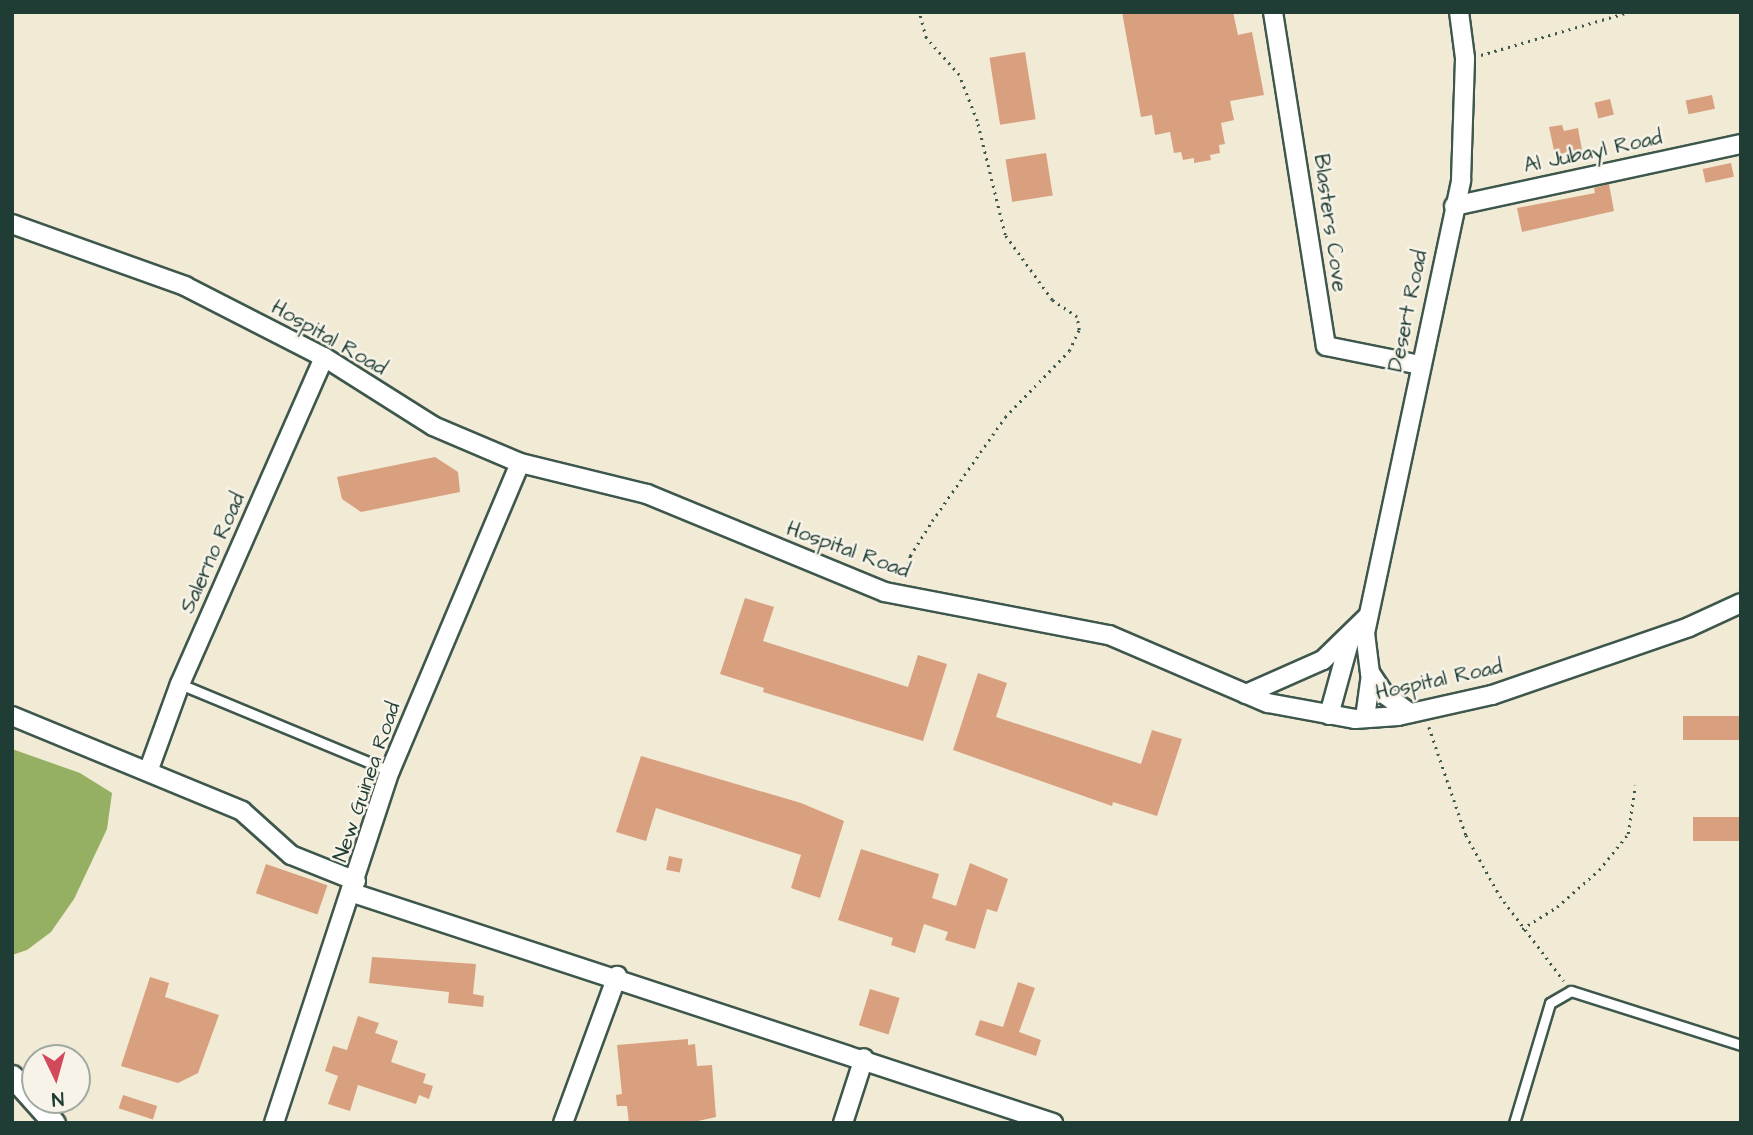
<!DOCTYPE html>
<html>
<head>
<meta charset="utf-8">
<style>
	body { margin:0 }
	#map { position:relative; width:1753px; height:1135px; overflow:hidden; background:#f1ead5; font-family:"Architects Daughter",sans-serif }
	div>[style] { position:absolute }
	.forest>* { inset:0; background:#95b062 }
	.building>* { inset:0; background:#d8a07e; transform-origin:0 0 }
	.path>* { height:2.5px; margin-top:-1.25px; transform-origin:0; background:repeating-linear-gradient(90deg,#3e574c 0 2px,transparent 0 7px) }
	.roads { filter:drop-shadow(2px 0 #3e574c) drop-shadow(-2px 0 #3e574c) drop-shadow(0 2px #3e574c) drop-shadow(0 -2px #3e574c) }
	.service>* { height:9px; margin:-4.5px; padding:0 4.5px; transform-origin:4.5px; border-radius:4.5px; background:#fff }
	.minor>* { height:18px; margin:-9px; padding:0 9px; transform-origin:9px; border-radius:9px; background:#fff }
	.tertiary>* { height:21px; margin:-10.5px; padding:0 10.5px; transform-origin:10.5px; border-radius:10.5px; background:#fff }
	span { translate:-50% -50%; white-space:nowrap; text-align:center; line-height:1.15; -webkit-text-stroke:5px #f7f3e8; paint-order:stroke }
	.street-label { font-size:21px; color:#1f3d34 }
	.frame { position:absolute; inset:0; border:14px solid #1f3d34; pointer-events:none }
	.north { position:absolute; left:21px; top:1044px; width:70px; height:70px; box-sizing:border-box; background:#f7f3e8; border:2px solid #a1aaa0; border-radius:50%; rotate:175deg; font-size:19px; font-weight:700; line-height:28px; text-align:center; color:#1f3d34 }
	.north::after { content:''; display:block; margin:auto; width:24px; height:32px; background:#d1495b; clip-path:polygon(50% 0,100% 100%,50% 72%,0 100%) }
</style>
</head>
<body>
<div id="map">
	<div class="forest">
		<i style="clip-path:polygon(12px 749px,80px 773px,112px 793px,107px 829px,74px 899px,51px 932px,27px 950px,12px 955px)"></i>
	</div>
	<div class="building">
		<i style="clip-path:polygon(1122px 12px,1233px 12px,1238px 35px,1252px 32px,1264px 95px,1230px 101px,1234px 120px,1221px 123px,1225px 144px,1219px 145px,1220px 153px,1210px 155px,1211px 160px,1194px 163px,1194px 158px,1183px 160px,1181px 152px,1174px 153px,1170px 132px,1155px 135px,1152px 115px,1141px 117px)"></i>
		<i style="left:1025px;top:52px;width:68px;height:36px;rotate:81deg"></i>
		<i style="left:1712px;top:95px;width:14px;height:27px;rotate:78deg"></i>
		<i style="left:1610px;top:99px;width:16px;height:16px;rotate:76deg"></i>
		<i style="clip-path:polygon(1562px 125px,1564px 131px,1578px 128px,1582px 150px,1555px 155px,1549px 127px)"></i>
		<i style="left:1046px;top:153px;width:43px;height:41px;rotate:81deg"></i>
		<i style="left:1731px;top:163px;width:14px;height:29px;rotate:78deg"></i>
		<i style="clip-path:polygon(1609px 184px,1614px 211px,1522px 232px,1517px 208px,1595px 193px,1594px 188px)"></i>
		<i style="clip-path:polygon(435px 457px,458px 472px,460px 492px,361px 512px,342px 499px,337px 477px)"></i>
		<i style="clip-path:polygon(745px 598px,774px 607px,763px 641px,908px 687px,918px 655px,947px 664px,923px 741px,763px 692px,764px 688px,720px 674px)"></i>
		<i style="clip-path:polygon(978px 673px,1007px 683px,996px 717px,1141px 764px,1152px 730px,1182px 739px,1157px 816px,1113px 802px,1112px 806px,953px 750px)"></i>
		<i style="left:1741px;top:716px;width:24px;height:58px;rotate:90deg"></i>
		<i style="clip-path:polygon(641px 756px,801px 803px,844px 821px,820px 898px,791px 888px,801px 855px,656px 808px,646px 841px,616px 832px)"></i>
		<i style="left:1741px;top:817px;width:24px;height:48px;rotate:90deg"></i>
		<i style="clip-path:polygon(861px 849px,939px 874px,932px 898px,956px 906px,970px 863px,1008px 879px,997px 912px,987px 909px,975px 949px,945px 940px,948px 932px,924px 924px,915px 953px,891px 945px,893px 938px,838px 920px)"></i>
		<i style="left:669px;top:856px;width:14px;height:14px;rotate:12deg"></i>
		<i style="left:266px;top:864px;width:65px;height:31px;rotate:19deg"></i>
		<i style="clip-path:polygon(372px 957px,476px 964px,473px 994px,484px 996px,483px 1007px,448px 1003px,449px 992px,369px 983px)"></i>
		<i style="clip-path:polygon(150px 977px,169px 983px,165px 997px,219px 1015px,198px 1073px,178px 1083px,121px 1066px)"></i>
		<i style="clip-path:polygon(1018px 982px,1035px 988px,1019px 1032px,1041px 1040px,1036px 1056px,975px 1035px,980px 1020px,1003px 1027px)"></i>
		<i style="left:870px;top:989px;width:31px;height:38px;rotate:17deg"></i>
		<i style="clip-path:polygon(358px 1016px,379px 1023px,375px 1033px,398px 1041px,391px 1062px,426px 1074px,423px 1083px,433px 1086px,429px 1099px,419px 1095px,416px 1104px,358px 1085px,350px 1111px,328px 1104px,338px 1076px,325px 1071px,333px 1046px,347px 1050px)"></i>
		<i style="clip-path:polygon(688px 1039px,688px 1045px,695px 1044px,697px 1066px,712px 1065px,716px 1117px,689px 1123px,629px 1123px,627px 1106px,617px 1106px,616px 1095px,622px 1094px,617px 1045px)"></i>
		<i style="left:123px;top:1095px;width:36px;height:14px;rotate:18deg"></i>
	</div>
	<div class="path">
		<i style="left:1481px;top:55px;width:154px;rotate:-16.2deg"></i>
		<i style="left:905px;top:578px;width:23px;rotate:-77deg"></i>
		<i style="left:910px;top:556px;width:41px;rotate:-57.8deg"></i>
		<i style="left:932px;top:521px;width:127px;rotate:-54.9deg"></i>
		<i style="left:1005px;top:417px;width:92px;rotate:-45.9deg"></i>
		<i style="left:1069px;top:351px;width:23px;rotate:-65deg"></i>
		<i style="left:1079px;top:330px;width:13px;rotate:-99deg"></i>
		<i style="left:1077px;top:317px;width:30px;rotate:-146deg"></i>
		<i style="left:1052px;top:300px;width:80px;rotate:-125.9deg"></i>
		<i style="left:1005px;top:235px;width:117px;rotate:-103.8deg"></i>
		<i style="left:977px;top:121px;width:49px;rotate:-111.4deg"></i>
		<i style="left:959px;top:75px;width:50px;rotate:-131.7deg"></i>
		<i style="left:926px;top:38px;width:27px;rotate:-105deg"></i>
		<i style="left:1429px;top:727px;width:114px;rotate:71.1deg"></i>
		<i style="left:1466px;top:835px;width:70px;rotate:60.9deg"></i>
		<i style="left:1500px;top:896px;width:106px;rotate:53deg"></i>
		<i style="left:1522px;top:929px;width:41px;rotate:-32.2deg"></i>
		<i style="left:1557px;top:907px;width:56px;rotate:-41.4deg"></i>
		<i style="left:1599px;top:870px;width:46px;rotate:-51.1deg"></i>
		<i style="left:1628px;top:834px;width:49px;rotate:-81.7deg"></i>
	</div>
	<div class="roads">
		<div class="service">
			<i style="left:180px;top:684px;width:227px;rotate:22.5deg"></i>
			<i style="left:1514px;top:1123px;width:125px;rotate:-73.3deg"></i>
			<i style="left:1550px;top:1003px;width:24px;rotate:-30deg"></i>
			<i style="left:1571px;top:991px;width:178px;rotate:17.6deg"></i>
		</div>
		<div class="minor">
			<i style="left:1273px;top:12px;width:338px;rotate:81deg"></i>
			<i style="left:1326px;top:346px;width:96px;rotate:11.4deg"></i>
			<i style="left:1454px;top:206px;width:294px;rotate:-12.2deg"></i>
			<i style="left:12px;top:224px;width:184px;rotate:19.7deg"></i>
			<i style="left:185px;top:286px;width:156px;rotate:27.1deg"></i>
			<i style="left:324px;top:357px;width:129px;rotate:32.3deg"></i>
			<i style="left:433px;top:426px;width:95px;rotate:23deg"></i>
			<i style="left:520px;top:463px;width:131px;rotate:13.7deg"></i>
			<i style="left:647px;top:494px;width:257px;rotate:22.4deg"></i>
			<i style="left:885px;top:592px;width:228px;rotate:10.9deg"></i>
			<i style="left:1109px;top:635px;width:173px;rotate:23.2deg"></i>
			<i style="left:1268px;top:703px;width:88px;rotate:10.4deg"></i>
			<i style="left:1355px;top:719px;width:43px;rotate:-4deg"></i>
			<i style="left:1398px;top:716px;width:96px;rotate:-12.6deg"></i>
			<i style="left:1492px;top:695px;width:208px;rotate:-19deg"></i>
			<i style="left:1689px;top:627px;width:57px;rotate:-24.8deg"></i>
			<i style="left:1246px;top:694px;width:84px;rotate:-23.8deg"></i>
			<i style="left:1323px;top:660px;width:62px;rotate:-44.3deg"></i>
			<i style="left:1410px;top:713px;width:31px;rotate:-144deg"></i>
			<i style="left:1385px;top:695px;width:27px;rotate:-124deg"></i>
			<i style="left:1370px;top:673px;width:40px;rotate:-97.1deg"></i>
			<i style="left:1365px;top:633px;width:463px;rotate:-78deg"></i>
			<i style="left:1461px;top:180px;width:122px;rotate:-88.1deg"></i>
			<i style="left:1465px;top:58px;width:46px;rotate:-97.4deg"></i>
			<i style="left:1329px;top:715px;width:83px;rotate:-74.6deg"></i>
			<i style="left:12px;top:716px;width:249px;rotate:22.4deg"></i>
			<i style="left:242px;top:811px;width:66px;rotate:41.9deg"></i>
			<i style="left:291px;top:855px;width:70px;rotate:21.8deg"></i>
			<i style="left:1365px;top:718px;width:44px;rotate:-82.2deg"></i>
			<i style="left:149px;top:769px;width:90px;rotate:-70deg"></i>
			<i style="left:180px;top:684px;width:357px;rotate:-66.2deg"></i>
			<i style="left:353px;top:893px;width:737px;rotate:18.19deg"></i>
			<i style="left:274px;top:1123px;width:371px;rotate:-71.8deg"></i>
			<i style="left:390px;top:771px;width:334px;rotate:-67.1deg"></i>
			<i style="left:563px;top:1123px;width:157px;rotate:-69.8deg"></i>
			<i style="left:843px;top:1123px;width:68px;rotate:-72.1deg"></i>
		</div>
		<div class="tertiary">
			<i style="left:12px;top:1076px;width:63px;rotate:48.2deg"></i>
		</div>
	</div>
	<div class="street-label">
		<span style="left:1593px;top:152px;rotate:-12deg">Al Jubayl Road</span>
		<span style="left:1330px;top:223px;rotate:82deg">Blasters Cove</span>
		<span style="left:1408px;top:311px;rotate:-78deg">Desert Road</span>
		<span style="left:329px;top:338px;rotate:30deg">Hospital Road</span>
		<span style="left:848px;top:550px;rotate:20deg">Hospital Road</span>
		<span style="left:213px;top:553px;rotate:-66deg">Salerno Road</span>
		<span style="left:1439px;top:680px;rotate:-12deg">Hospital Road</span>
		<span style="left:367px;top:782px;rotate:-71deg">New Guinea Road</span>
	</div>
	<div class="frame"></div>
	<div class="north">N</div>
</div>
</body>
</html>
